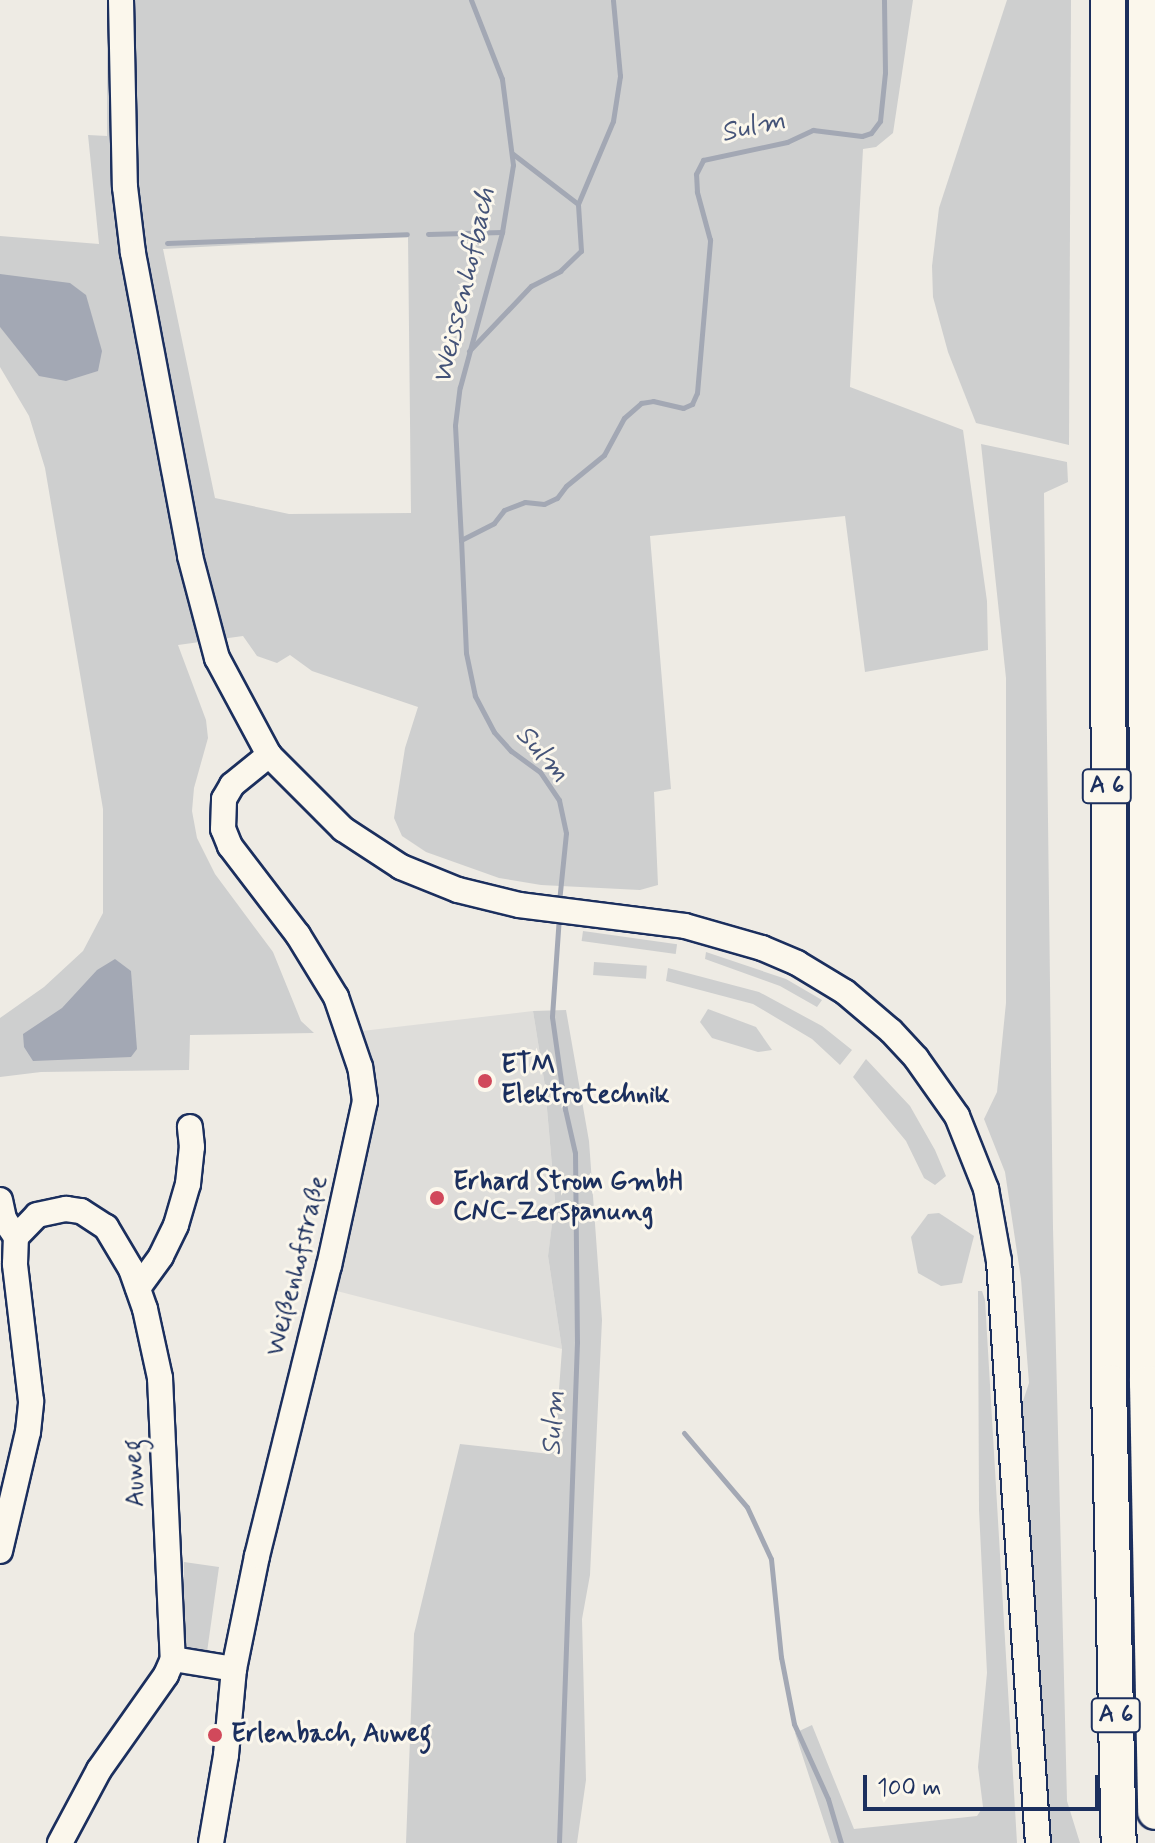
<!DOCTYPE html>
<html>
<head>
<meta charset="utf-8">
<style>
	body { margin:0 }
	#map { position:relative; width:1155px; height:1843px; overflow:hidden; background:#eeebe4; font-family:Mynerve,sans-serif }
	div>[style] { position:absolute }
	.built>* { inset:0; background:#deddda }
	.green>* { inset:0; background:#cecfcf; transform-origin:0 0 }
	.water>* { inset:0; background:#a3a8b4 }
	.stream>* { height:5px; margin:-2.5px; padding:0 2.5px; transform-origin:2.5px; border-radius:2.5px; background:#a3a8b4 }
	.roads { filter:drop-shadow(2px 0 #1b2f5e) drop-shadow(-2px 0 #1b2f5e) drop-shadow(0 2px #1b2f5e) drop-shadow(0 -2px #1b2f5e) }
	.minor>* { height:24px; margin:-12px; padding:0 12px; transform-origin:12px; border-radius:12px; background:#fbf7ec }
	.highway>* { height:34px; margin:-17px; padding:0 17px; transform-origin:17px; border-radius:17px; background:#fbf7ec }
	.dots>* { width:22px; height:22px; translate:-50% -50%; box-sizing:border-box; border:4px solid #fbf7ec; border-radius:50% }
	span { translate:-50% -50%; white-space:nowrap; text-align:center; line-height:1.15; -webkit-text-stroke:6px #fbf7ec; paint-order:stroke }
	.shield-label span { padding:2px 6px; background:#fbf7ec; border:2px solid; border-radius:6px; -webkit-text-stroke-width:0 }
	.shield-label { font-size:24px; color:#1b2f5e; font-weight:700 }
	.poi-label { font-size:26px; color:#1b2f5e; font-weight:700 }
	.left { translate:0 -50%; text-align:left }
	.street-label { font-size:26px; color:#1b2f5e }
	.water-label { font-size:28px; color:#445378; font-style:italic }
	.scale { position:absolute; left:863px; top:1775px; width:236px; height:36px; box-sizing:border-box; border:4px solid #1b2f5e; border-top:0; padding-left:10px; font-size:24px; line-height:28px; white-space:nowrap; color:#1b2f5e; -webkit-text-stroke:6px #fbf7ec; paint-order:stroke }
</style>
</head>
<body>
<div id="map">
	<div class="built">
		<i style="clip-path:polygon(533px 1011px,545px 1086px,555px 1201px,548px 1256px,562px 1349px,329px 1289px,369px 1099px,362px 1031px)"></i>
	</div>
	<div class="green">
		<i style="clip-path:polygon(evenodd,107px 0,913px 0,893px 133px,876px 147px,863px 149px,850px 387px,963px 430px,987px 601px,988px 650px,865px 672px,845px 516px,650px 536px,671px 789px,654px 792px,658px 885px,640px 890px,541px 885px,499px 878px,426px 852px,402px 836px,394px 818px,405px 748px,418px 707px,312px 671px,290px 655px,277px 663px,257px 656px,243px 636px,178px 645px,206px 720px,208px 738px,194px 788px,192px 811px,197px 838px,215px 874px,273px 952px,301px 1021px,314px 1033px,190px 1035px,189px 1070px,41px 1072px,0 1077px,0 1018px,44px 987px,83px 951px,103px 913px,103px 809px,45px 468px,29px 416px,0 367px,0 236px,99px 244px,88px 135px,107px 136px,107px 0,408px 236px,411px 513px,289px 514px,215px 498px,163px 249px,408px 236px)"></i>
		<i style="clip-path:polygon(1007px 0,1071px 0,1069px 445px,976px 423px,948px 352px,933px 297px,932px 266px,939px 208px)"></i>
		<i style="clip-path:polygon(981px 444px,1067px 462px,1068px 482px,1044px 493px,1053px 1228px,1067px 1801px,1080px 1843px,1052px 1843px,1020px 1410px,1029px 1383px,1021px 1279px,1005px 1172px,984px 1119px,997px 1092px,1006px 1003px,1006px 678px)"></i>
		<i style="left:583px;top:931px;width:95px;height:10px;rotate:8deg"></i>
		<i style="clip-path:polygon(706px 952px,786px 979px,822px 1000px,817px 1007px,780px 986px,705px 959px)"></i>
		<i style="left:594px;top:962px;width:53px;height:13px;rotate:4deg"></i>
		<i style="clip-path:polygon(668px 968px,759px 992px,822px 1026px,852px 1050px,840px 1065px,812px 1039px,753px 1004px,666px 981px)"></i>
		<i style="clip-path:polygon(708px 1009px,756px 1027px,772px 1050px,758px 1052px,712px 1038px,700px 1022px)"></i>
		<i style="clip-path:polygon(566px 1010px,589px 1141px,602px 1320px,590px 1575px,582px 1619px,586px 1780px,577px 1843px,406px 1843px,414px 1634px,460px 1444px,550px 1454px,556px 1430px,562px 1349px,548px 1256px,555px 1200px,545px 1086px,533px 1011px)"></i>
		<i style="clip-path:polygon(866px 1059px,910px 1106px,935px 1150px,946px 1176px,935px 1185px,924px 1178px,906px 1141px,853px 1077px)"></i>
		<i style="clip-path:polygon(939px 1213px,974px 1236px,962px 1283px,941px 1286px,918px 1273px,911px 1237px,928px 1214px)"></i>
		<i style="clip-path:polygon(978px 1291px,982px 1291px,985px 1300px,1017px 1843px,831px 1843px,795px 1733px,812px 1725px,854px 1829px,977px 1816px,983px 1807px,978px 1767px,987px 1673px,979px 1510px)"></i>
		<i style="clip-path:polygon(184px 1562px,219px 1567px,207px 1652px,189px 1649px,183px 1640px)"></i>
	</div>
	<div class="water">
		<i style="clip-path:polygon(0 274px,70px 283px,86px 295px,102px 351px,98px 371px,66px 381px,39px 376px,0 327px)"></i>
		<i style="clip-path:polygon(115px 959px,131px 971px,137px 1049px,131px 1057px,33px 1061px,24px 1047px,23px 1034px,62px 1008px,97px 970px)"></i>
	</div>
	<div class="stream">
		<i style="left:513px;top:154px;width:82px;rotate:37.6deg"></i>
		<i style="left:428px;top:234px;width:74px;rotate:-1.5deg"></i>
		<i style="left:167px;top:243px;width:240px;rotate:-2.1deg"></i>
		<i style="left:469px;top:351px;width:90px;rotate:-46.4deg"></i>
		<i style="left:531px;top:286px;width:33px;rotate:-27deg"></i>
		<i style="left:560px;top:271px;width:29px;rotate:-44deg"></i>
		<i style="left:581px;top:251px;width:47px;rotate:-93.7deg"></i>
		<i style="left:578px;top:204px;width:90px;rotate:-67.1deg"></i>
		<i style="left:613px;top:121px;width:46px;rotate:-81.2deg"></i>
		<i style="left:620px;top:76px;width:76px;rotate:-95.3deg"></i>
		<i style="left:461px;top:540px;width:115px;rotate:-93deg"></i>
		<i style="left:455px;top:425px;width:38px;rotate:-83deg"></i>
		<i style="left:460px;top:387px;width:161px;rotate:-74.8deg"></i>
		<i style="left:502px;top:232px;width:68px;rotate:-80.7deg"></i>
		<i style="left:513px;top:165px;width:87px;rotate:-97.3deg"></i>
		<i style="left:502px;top:79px;width:85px;rotate:-111.4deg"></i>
		<i style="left:559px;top:902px;width:69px;rotate:-84.2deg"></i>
		<i style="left:566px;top:833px;width:34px;rotate:-102deg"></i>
		<i style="left:559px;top:800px;width:34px;rotate:-124deg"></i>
		<i style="left:540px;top:772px;width:36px;rotate:-144deg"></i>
		<i style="left:511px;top:751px;width:25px;rotate:-132deg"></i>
		<i style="left:494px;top:732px;width:41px;rotate:-117.8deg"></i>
		<i style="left:475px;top:696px;width:44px;rotate:-101.8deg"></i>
		<i style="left:466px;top:653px;width:113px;rotate:-92.5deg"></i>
		<i style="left:461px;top:540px;width:37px;rotate:-27deg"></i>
		<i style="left:494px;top:523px;width:16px;rotate:-52deg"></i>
		<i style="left:504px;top:510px;width:22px;rotate:-21deg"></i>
		<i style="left:525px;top:502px;width:19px;rotate:6deg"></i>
		<i style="left:544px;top:504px;width:14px;rotate:-25deg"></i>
		<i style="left:557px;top:498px;width:15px;rotate:-53deg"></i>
		<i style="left:566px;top:486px;width:49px;rotate:-39.2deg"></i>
		<i style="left:604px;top:455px;width:42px;rotate:-61.6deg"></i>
		<i style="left:624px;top:418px;width:23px;rotate:-41deg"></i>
		<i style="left:641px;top:403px;width:12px;rotate:-9deg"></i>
		<i style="left:653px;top:401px;width:31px;rotate:13deg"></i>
		<i style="left:683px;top:408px;width:10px;rotate:-24deg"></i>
		<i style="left:692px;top:404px;width:12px;rotate:-66deg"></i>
		<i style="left:697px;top:393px;width:154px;rotate:-85.1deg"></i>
		<i style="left:710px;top:240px;width:50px;rotate:-105.2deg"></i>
		<i style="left:697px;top:192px;width:18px;rotate:-93deg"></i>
		<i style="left:696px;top:174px;width:16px;rotate:-63deg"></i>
		<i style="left:703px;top:160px;width:86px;rotate:-12.1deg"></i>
		<i style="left:787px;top:142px;width:29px;rotate:-25deg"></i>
		<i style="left:813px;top:130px;width:49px;rotate:7deg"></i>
		<i style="left:862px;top:136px;width:9px;rotate:-18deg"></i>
		<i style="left:871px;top:133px;width:15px;rotate:-53deg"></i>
		<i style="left:880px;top:121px;width:48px;rotate:-84.1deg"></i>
		<i style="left:885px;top:73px;width:73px;rotate:-90.8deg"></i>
		<i style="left:559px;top:916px;width:101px;rotate:94deg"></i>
		<i style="left:552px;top:1017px;width:93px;rotate:82deg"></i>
		<i style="left:565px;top:1109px;width:45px;rotate:77.2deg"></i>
		<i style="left:575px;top:1153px;width:189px;rotate:89.4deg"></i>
		<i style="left:577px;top:1342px;width:501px;rotate:92.06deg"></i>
		<i style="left:684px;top:1433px;width:97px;rotate:49.6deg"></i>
		<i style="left:747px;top:1507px;width:57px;rotate:65.2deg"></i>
		<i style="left:771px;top:1559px;width:99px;rotate:84.2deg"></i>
		<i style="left:781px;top:1657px;width:68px;rotate:79deg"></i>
		<i style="left:794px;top:1724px;width:82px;rotate:65.6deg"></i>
		<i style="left:828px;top:1799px;width:46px;rotate:73.5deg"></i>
	</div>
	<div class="roads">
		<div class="minor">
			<i style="left:121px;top:0;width:187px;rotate:88.8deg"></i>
			<i style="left:125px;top:187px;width:66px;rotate:83.1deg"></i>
			<i style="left:133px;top:253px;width:308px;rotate:79.3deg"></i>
			<i style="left:190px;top:556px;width:106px;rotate:75.2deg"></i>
			<i style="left:217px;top:658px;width:110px;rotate:61.8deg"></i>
			<i style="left:269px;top:755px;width:105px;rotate:45deg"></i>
			<i style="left:343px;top:829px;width:69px;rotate:33.2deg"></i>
			<i style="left:401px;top:867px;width:61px;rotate:22deg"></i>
			<i style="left:458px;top:890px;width:63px;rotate:13.8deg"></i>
			<i style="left:519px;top:905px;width:167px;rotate:7.2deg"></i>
			<i style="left:685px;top:926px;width:80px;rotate:15.9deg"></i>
			<i style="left:762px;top:948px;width:38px;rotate:23deg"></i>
			<i style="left:797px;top:963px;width:56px;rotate:31.1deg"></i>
			<i style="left:845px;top:992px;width:60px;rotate:40.3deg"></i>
			<i style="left:891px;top:1031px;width:37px;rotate:47deg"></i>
			<i style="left:916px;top:1058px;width:71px;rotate:54.7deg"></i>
			<i style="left:957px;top:1116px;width:79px;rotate:68.3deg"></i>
			<i style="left:986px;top:1189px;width:73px;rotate:79.8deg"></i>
			<i style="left:999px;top:1261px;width:583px;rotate:86.17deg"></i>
			<i style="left:0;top:1200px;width:19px;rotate:78deg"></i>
			<i style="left:4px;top:1219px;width:22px;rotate:56deg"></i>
			<i style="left:138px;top:1288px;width:39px;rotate:-54deg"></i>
			<i style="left:161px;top:1256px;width:34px;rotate:-64deg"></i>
			<i style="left:176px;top:1225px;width:43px;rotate:-73.7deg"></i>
			<i style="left:188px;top:1184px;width:37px;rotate:-84deg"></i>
			<i style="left:192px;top:1147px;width:20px;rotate:-96deg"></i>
			<i style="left:0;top:1551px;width:122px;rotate:-76.8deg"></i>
			<i style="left:28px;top:1432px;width:31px;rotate:-84deg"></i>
			<i style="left:31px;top:1401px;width:138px;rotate:-96.7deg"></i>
			<i style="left:15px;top:1264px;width:27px;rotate:-88deg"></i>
			<i style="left:16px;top:1237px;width:30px;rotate:-46deg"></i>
			<i style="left:37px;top:1215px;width:30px;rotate:-12deg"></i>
			<i style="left:66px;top:1209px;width:15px;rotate:8deg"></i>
			<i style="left:81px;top:1211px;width:30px;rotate:33deg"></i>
			<i style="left:106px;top:1227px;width:49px;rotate:59.2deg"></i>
			<i style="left:131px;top:1269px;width:42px;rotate:70.7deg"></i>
			<i style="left:145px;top:1309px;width:71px;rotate:77.7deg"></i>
			<i style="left:160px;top:1378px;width:281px;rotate:87.4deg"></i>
			<i style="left:173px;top:1659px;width:17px;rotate:114deg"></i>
			<i style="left:166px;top:1675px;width:116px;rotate:125.2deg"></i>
			<i style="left:99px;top:1770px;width:83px;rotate:118.1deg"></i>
			<i style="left:173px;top:1659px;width:62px;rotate:9.3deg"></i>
			<i style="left:211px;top:1843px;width:89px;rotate:-80.3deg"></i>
			<i style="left:226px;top:1755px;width:86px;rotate:-84.7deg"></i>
			<i style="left:234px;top:1669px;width:115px;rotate:-78.5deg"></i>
			<i style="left:257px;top:1556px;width:299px;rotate:-76.1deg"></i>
			<i style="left:329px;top:1266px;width:169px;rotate:-77.7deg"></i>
			<i style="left:365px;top:1101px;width:34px;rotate:-98deg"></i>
			<i style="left:360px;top:1067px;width:74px;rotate:-108.9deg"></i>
			<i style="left:336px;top:997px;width:73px;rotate:-121.5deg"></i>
			<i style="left:298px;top:935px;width:112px;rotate:-127.4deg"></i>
			<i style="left:230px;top:846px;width:18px;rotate:-112deg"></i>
			<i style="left:223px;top:829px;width:30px;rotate:-88deg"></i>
			<i style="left:224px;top:799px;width:16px;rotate:-60deg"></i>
			<i style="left:232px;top:785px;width:48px;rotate:-39deg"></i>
		</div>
		<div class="highway">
			<i style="left:1108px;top:0;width:1382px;rotate:89.96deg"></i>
			<i style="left:1109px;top:1382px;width:461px;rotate:88.8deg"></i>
			<i style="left:1146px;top:0;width:1383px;rotate:89.96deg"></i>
			<i style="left:1147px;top:1383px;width:429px;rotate:88.9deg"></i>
		</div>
	</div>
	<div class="dots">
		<i style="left:485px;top:1081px;background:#d1495b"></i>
		<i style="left:437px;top:1198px;background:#d1495b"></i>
		<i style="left:215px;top:1735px;background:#d1495b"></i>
	</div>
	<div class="shield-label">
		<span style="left:1107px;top:786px">A 6</span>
		<span style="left:1116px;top:1715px">A 6</span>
	</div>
	<div class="poi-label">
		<span class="left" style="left:501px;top:1081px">ETM<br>Elektrotechnik</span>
		<span class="left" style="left:453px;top:1198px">Erhard Strom GmbH<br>CNC-Zerspanung</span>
		<span class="left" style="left:231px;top:1735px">Erlenbach, Auweg</span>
	</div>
	<div class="street-label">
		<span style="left:298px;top:1266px;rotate:-76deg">Weißenhofstraße</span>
		<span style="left:136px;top:1473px;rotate:-92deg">Auweg</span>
	</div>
	<div class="water-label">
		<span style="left:753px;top:127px;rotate:-14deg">Sulm</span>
		<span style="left:465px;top:286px;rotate:-77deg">Weissenhofbach</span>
		<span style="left:542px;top:754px;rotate:47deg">Sulm</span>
		<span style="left:554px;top:1423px;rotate:-88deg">Sulm</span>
	</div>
	<div class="scale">100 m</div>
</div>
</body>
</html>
